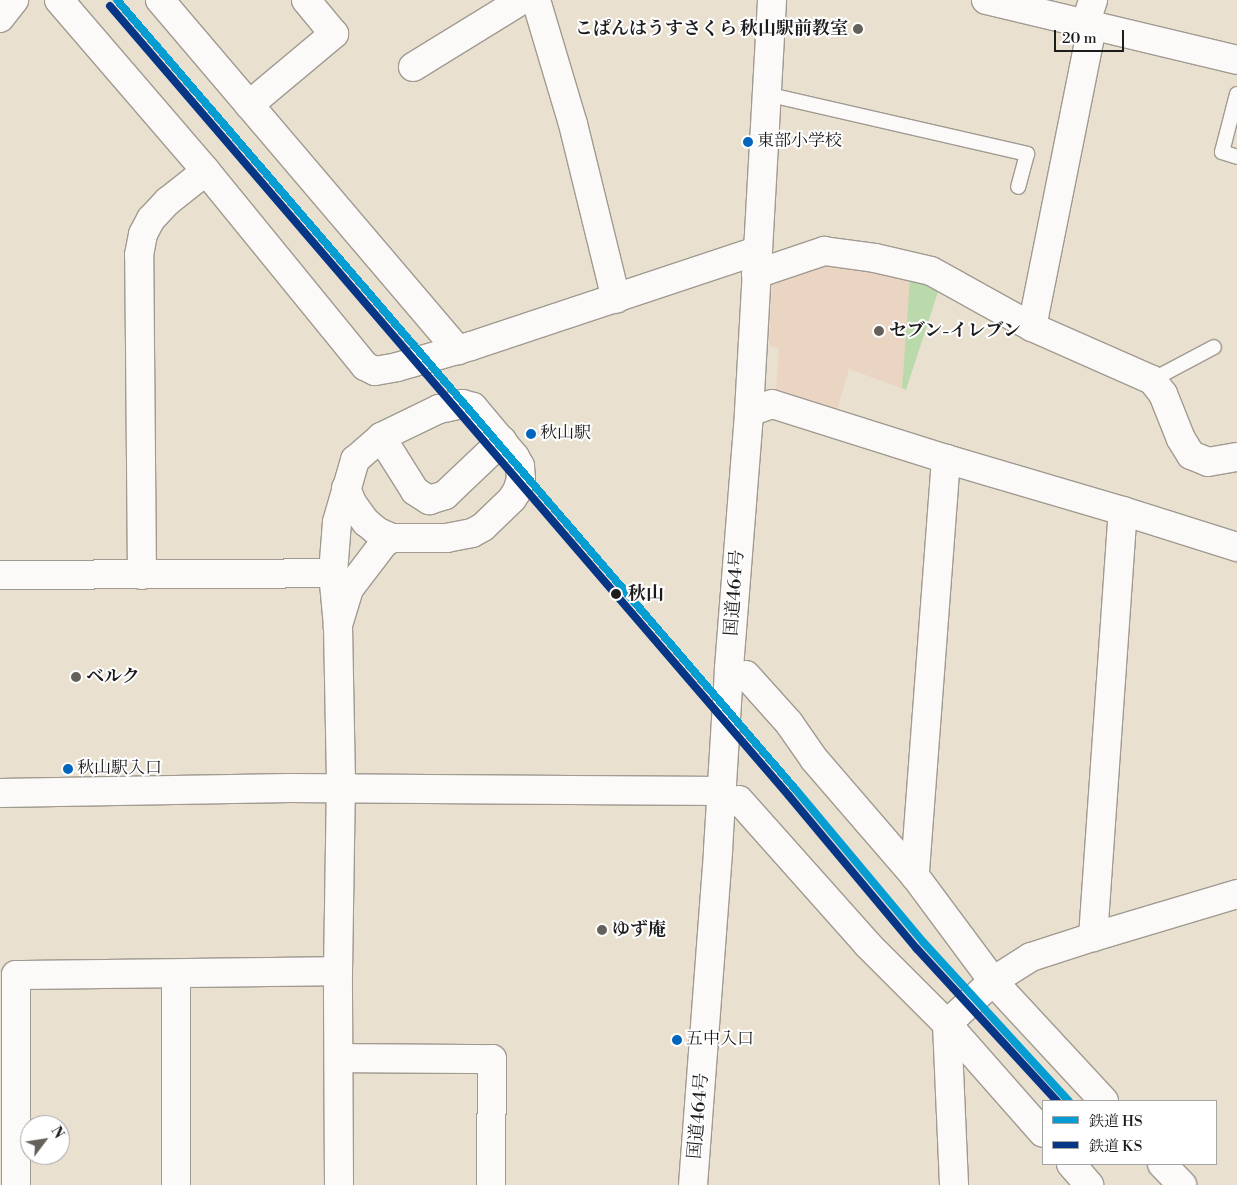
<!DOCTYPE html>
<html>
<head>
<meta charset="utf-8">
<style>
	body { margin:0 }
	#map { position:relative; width:1237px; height:1185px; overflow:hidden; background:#eae0d0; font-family:"Libre Bodoni","Noto Serif JP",serif }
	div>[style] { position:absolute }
	.built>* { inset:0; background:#ead5c3 }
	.green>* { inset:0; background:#badaac }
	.path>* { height:3px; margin-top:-1.5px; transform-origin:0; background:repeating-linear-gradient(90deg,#c7c5c1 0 1px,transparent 0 5px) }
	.roads { filter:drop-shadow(1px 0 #a09a91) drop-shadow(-1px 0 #a09a91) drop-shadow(0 1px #a09a91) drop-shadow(0 -1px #a09a91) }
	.lane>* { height:14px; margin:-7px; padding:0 7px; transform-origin:7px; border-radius:7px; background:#fcfaf8 }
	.street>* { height:28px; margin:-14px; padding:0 14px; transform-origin:14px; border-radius:14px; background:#fcfaf8 }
	.secondary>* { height:28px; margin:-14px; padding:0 14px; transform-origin:14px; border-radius:14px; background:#fcfaf8 }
	.highway>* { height:28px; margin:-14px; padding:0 14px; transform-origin:14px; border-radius:14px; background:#fcfaf8 }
	.rail-1>* { height:8px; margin:-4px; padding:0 4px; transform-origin:4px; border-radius:4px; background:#069ed2 }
	.rail-2>* { height:8px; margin:-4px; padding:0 4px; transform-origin:4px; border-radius:4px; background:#073686 }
	.dots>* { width:14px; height:14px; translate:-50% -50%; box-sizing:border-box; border:2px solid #fff; border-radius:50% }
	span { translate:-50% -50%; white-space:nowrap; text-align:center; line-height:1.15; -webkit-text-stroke:4px #fff; paint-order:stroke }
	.bus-label { font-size:17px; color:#1c1c1c }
	.left { translate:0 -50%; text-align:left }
	.poi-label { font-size:18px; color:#1c1c1c; font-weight:700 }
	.right { translate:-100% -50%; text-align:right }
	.street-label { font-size:18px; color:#1c1c1c }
	.stop-label { font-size:18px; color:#1c1c1c; font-weight:700 }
	.legend { position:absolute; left:1042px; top:1100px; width:175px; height:65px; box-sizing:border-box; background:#fff; border:1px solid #a4a4a4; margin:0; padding:6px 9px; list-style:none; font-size:15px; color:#1c1c1c }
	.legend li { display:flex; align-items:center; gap:10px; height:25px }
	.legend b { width:25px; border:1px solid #a4a4a4 }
	.north { position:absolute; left:20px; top:1115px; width:50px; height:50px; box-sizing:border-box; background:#fff; border:1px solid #a4a4a4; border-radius:50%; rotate:59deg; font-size:14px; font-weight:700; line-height:20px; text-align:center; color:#1c1c1c }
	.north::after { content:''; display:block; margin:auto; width:18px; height:22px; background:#64615b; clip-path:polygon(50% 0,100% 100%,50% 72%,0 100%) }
	.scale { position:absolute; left:1054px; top:30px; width:70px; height:22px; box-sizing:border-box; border:2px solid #1c1c1c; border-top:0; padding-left:6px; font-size:15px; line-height:18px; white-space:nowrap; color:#1c1c1c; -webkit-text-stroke:4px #fff; paint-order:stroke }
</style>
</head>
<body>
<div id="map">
	<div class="built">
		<i style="clip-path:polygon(830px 266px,910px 279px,906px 390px,849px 369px,834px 420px,785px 403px,776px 391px,779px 349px,769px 346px,772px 284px,798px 268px)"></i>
	</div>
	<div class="green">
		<i style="clip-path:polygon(910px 279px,939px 289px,906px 390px,902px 388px)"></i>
	</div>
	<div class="path">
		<i style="left:547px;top:510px;width:14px;rotate:51deg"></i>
	</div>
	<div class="roads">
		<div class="lane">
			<i style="left:766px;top:94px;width:268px;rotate:12.9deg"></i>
			<i style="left:1027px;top:154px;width:34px;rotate:105deg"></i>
			<i style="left:1237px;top:94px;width:60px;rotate:104.5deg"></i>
			<i style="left:1222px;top:152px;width:16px;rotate:18deg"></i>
			<i style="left:1152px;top:380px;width:70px;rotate:-28deg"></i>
		</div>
		<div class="street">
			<i style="left:59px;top:0;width:225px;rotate:49.3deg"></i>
			<i style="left:206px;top:171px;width:252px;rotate:50.8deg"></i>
			<i style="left:365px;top:366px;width:11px;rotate:27deg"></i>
			<i style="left:375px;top:371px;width:22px;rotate:-10deg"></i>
			<i style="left:397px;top:367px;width:77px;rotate:-15.8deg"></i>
			<i style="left:471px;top:346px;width:301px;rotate:-18.4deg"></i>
			<i style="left:160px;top:0;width:460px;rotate:49.6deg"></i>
			<i style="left:536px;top:0;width:129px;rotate:73.4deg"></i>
			<i style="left:573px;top:124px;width:180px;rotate:76.2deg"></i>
			<i style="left:986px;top:0;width:258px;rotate:13.4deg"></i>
			<i style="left:0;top:18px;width:23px;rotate:-52deg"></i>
			<i style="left:1085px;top:25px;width:26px;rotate:-72deg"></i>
			<i style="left:413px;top:67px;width:128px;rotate:-31.6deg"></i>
			<i style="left:249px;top:105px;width:111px;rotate:-39.9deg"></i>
			<i style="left:334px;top:34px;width:44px;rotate:-129.5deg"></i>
			<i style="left:756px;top:274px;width:72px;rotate:-18.7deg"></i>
			<i style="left:824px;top:251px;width:51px;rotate:7.8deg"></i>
			<i style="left:875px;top:258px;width:57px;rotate:13.1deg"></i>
			<i style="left:931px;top:271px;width:115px;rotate:29deg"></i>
			<i style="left:1032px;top:327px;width:131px;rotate:23.8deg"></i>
			<i style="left:1152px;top:380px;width:18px;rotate:52deg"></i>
			<i style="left:1163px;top:394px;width:48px;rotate:68.2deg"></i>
			<i style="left:1181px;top:439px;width:19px;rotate:58deg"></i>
			<i style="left:1191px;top:455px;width:18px;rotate:22deg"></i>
			<i style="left:1208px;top:462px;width:29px;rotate:-10deg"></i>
			<i style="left:1032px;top:327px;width:307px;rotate:-78.7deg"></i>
			<i style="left:462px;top:404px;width:11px;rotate:15deg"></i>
			<i style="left:473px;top:407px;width:65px;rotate:50deg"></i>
			<i style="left:515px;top:457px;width:10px;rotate:61deg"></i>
			<i style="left:520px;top:466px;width:13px;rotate:86deg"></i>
			<i style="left:521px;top:479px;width:13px;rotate:108deg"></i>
			<i style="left:517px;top:491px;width:9px;rotate:122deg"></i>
			<i style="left:512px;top:499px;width:40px;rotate:136deg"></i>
			<i style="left:483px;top:527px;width:13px;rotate:151deg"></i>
			<i style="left:472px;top:533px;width:25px;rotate:169deg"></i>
			<i style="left:447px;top:538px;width:55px;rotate:180deg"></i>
			<i style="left:392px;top:538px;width:9px;rotate:148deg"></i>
			<i style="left:384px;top:543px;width:58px;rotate:127.3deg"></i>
			<i style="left:349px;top:589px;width:39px;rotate:107deg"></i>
			<i style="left:338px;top:626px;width:53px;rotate:-95.4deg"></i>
			<i style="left:333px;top:573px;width:51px;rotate:-85.5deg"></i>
			<i style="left:337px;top:522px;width:65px;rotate:-73.8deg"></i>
			<i style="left:355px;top:460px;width:35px;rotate:-41deg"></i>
			<i style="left:381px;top:437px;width:64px;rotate:-25.8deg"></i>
			<i style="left:439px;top:409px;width:24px;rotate:-12deg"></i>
			<i style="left:749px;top:412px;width:24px;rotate:-19deg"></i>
			<i style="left:772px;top:404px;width:182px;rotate:17.5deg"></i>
			<i style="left:946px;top:459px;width:184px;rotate:16.4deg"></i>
			<i style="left:381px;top:437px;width:64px;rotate:57.8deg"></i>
			<i style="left:415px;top:491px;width:17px;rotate:33deg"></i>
			<i style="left:429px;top:500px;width:17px;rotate:-17deg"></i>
			<i style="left:445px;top:495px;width:79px;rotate:-43.5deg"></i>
			<i style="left:946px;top:459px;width:418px;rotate:94.3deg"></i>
			<i style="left:915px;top:876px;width:131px;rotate:53.4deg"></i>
			<i style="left:993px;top:981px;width:63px;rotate:136.9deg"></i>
			<i style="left:947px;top:1024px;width:161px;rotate:87.5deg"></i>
			<i style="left:346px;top:488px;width:16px;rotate:68deg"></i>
			<i style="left:352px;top:503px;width:24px;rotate:54deg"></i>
			<i style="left:366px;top:522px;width:16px;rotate:40deg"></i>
			<i style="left:378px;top:532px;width:15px;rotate:23deg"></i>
			<i style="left:0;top:575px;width:333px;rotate:-0.3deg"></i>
			<i style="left:142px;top:575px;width:320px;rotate:-90.5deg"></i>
			<i style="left:139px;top:255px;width:21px;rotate:-79deg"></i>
			<i style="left:143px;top:234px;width:17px;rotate:-62deg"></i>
			<i style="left:151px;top:219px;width:25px;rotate:-47deg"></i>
			<i style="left:168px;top:201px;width:48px;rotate:-38.3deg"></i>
			<i style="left:746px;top:675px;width:64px;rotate:48.1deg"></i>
			<i style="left:789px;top:723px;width:44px;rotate:55.2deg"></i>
			<i style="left:814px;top:759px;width:155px;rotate:49.2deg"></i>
			<i style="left:739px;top:800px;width:194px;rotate:48.3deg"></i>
			<i style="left:868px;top:945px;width:112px;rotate:45deg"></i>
			<i style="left:947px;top:1024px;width:145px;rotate:48.6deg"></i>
			<i style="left:1093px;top:937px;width:150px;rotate:-16.6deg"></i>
			<i style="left:340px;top:1058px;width:152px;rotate:0.4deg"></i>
			<i style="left:492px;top:1059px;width:126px;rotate:90.5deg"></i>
			<i style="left:1104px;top:1101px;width:163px;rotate:-132.8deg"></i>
			<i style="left:993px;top:981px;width:45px;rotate:-32.3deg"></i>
			<i style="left:1031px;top:957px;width:65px;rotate:-17.9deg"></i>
			<i style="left:1093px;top:937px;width:427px;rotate:-86deg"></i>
			<i style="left:1123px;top:511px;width:120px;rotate:17.5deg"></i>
			<i style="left:1071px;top:1164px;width:28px;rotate:49deg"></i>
			<i style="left:1162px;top:1164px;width:29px;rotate:46deg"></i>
			<i style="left:16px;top:1185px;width:210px;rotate:-90deg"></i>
			<i style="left:16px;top:975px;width:322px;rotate:-0.7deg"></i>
			<i style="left:176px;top:1185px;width:211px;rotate:-90deg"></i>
			<i style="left:339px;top:1185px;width:214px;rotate:-90.3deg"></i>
			<i style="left:338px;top:971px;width:183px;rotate:-89.1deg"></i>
		</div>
		<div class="secondary">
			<i style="left:338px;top:626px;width:162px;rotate:88.9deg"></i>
			<i style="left:0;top:793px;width:290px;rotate:-1deg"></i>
			<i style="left:290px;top:788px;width:432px;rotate:0.4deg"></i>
		</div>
		<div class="highway">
			<i style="left:693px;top:1185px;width:336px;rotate:-85.7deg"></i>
			<i style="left:718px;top:850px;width:182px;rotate:-86.5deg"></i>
			<i style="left:729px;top:668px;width:257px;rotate:-85.5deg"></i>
			<i style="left:749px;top:412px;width:413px;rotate:-86.8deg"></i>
		</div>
	</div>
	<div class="rail-1">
		<i style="left:117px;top:0;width:1042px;rotate:49.32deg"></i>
		<i style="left:796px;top:790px;width:199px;rotate:50.1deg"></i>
		<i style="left:924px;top:943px;width:214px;rotate:47.5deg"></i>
	</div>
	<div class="rail-2">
		<i style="left:110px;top:6px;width:1042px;rotate:49.32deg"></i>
		<i style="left:789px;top:796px;width:199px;rotate:50.1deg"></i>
		<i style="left:917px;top:949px;width:207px;rotate:47.4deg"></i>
	</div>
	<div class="dots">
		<i style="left:858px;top:29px;background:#64615b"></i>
		<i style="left:748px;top:142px;background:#0065bd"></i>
		<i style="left:879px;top:331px;background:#64615b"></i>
		<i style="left:531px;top:434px;background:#0065bd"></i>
		<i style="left:616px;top:594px;background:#1c1c1c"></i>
		<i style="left:76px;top:677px;background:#64615b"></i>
		<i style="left:68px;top:769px;background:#0065bd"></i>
		<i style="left:602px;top:930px;background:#64615b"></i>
		<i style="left:677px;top:1040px;background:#0065bd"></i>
	</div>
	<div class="bus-label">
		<span class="left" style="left:757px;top:142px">東部小学校</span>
		<span class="left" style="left:540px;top:434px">秋山駅</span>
		<span class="left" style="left:77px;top:769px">秋山駅入口</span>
		<span class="left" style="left:686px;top:1040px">五中入口</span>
	</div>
	<div class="poi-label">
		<span class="right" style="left:848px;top:29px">こぱんはうすさくら 秋山駅前教室</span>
		<span class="left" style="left:889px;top:331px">セブン-イレブン</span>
		<span class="left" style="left:86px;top:677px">ベルク</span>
		<span class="left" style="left:612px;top:930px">ゆず庵</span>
	</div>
	<div class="street-label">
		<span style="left:735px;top:593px;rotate:-86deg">国道464号</span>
		<span style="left:699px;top:1116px;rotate:-85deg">国道464号</span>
	</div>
	<div class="stop-label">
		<span class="left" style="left:628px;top:594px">秋山</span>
	</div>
	<ul class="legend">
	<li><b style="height:6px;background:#069ed2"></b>鉄道 HS</li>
	<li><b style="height:6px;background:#073686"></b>鉄道 KS</li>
	</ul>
	<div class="north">N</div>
	<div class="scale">20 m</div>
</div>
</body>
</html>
